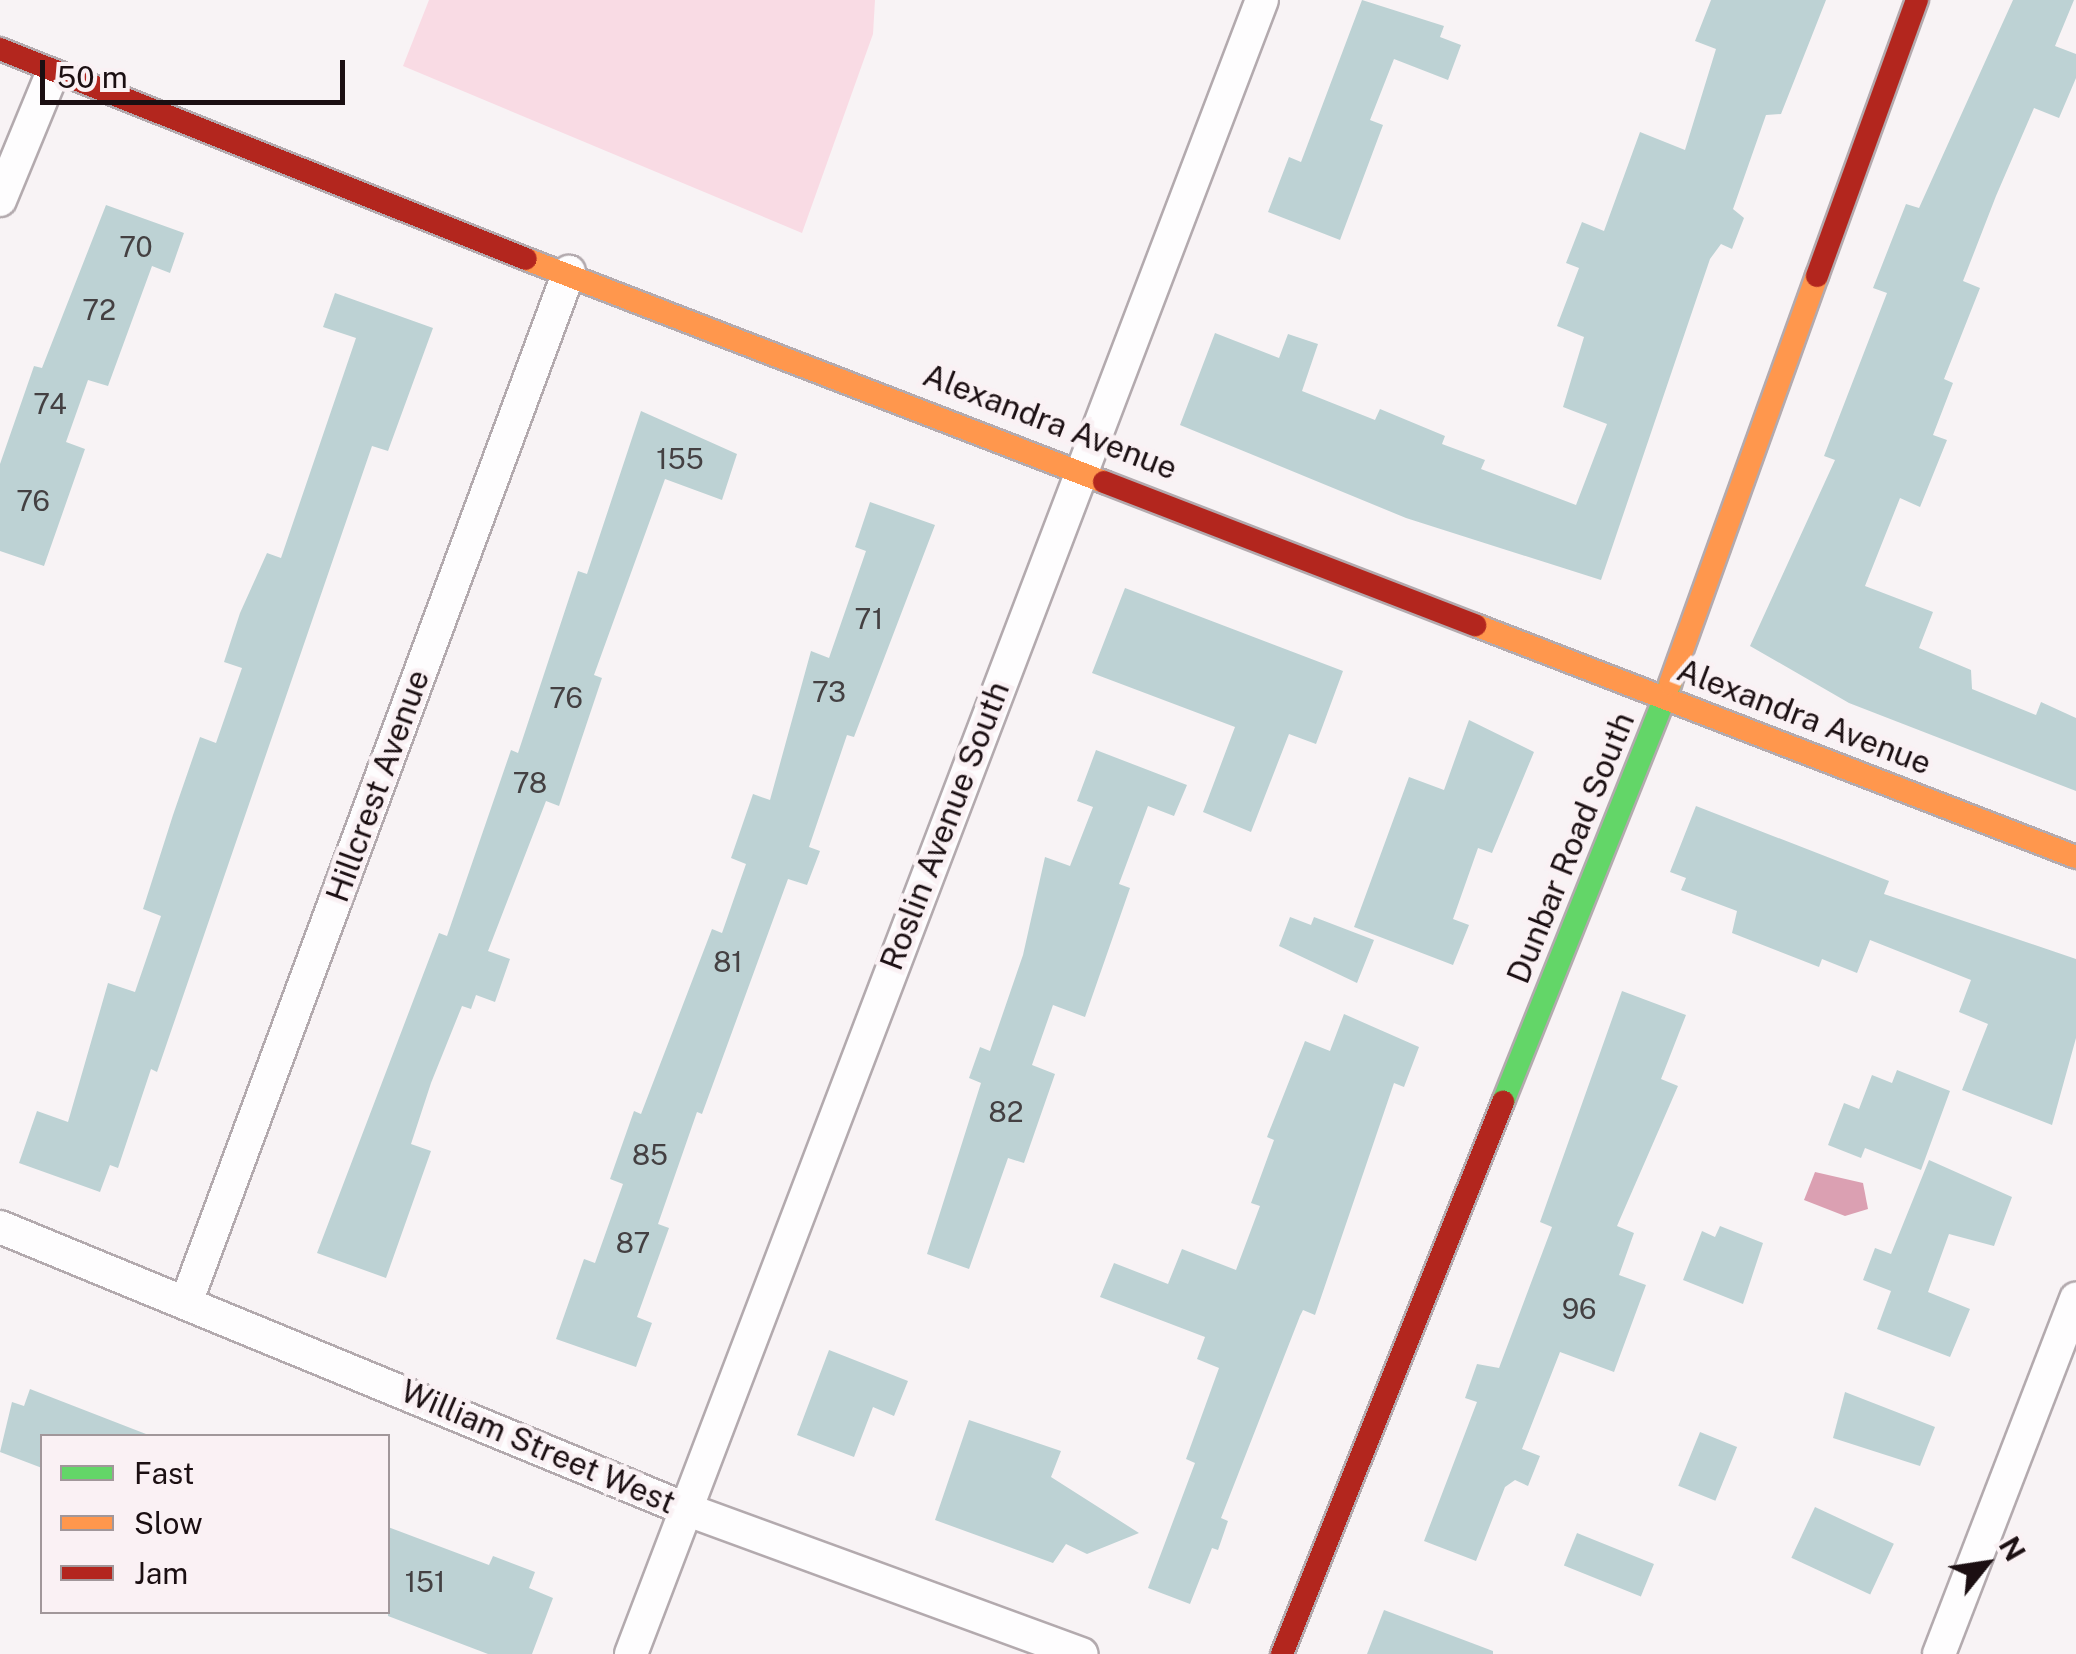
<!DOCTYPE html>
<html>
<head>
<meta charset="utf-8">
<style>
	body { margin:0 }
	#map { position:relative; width:2076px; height:1654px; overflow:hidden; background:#f8f3f5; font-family:"Public Sans",sans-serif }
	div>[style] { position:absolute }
	.green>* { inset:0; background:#f9dbe4 }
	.water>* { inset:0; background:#dba0b2 }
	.building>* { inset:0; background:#bdd2d4; transform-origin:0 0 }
	.roads { filter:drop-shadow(2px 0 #b3aaae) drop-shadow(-2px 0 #b3aaae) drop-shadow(0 2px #b3aaae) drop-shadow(0 -2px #b3aaae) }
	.street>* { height:32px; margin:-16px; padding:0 16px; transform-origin:16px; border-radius:16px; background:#fefdfe }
	.fast>* { height:22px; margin:-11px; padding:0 11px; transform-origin:11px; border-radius:11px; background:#63d668 }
	.slow>* { height:22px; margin:-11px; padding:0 11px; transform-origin:11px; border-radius:11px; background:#ff974d }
	.jam>* { height:22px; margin:-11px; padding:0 11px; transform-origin:11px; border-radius:11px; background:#b3261e }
	span { translate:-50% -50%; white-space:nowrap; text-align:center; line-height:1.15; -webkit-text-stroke:9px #faf1f4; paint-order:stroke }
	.number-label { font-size:28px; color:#444042 }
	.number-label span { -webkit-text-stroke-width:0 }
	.street-label { font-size:32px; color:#1b0f12 }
	.legend { position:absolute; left:40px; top:1434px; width:350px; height:180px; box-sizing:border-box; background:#faf1f4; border:2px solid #a1979a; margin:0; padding:12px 18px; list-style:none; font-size:30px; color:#1b0f12 }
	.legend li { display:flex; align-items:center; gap:20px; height:50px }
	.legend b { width:50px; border:2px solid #a1979a }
	.north { position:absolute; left:1936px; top:1514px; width:100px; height:100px; -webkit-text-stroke:8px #faf1f4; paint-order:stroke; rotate:60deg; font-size:28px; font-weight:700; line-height:40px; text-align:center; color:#1b0f12 }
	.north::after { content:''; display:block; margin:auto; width:35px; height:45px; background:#1b0f12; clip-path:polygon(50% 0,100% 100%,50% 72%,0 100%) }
	.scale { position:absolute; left:40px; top:60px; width:305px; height:45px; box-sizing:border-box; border:5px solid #1b0f12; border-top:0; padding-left:12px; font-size:30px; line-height:35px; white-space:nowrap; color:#1b0f12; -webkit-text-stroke:8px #faf1f4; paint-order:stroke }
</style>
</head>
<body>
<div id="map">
	<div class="green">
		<i style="clip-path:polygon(429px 0,875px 0,873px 34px,802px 233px,403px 66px)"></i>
	</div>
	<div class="water">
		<i style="clip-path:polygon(1815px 1172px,1863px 1183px,1868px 1209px,1845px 1216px,1804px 1200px)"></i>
	</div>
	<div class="building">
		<i style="clip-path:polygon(1362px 0,1444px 26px,1440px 37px,1461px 45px,1448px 80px,1394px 59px,1370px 120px,1383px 125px,1340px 240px,1268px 212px,1289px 157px,1301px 162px)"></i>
		<i style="clip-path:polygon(1711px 0,1826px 0,1781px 114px,1766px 115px,1733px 209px,1744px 218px,1732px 249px,1721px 244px,1710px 259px,1601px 580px,1406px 518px,1180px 425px,1215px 333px,1279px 358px,1288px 334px,1318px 344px,1302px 391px,1375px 420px,1380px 409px,1445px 436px,1442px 444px,1485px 460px,1481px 469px,1576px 505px,1607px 424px,1563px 407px,1584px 337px,1557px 326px,1579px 268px,1566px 263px,1582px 222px,1604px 231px,1640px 132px,1685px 150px,1716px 49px,1695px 41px)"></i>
		<i style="clip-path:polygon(2013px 0,2074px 0,2055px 46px,2076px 54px,2076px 78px,2059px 118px,2034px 108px,1996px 196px,1963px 281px,1980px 288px,1944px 379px,1953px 383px,1933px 435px,1947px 440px,1920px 507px,1900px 498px,1865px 586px,1933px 612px,1919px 648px,1971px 670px,1972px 689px,2036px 715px,2041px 702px,2076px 718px,2076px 791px,1849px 703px,1750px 646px,1835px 460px,1824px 456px,1887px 293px,1873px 288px,1906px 204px,1919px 208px)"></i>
		<i style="clip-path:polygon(106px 205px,184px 233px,170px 273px,152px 266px,108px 386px,88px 380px,66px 442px,85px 449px,44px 566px,0 551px,0 464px,34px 366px,42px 368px)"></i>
		<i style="clip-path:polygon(335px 293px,433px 328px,388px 451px,372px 446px,157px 1072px,151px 1069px,118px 1168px,110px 1165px,100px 1192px,19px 1163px,37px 1111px,68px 1122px,108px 983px,135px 992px,161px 916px,143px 909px,173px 815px,200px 737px,216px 743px,242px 668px,224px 662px,240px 613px,267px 553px,281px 558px,356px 338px,323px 327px)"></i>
		<i style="clip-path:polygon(641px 411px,737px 454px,722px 500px,665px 479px,594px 675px,602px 678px,559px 806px,546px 801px,488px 951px,510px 959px,495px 1002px,476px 995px,471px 1009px,462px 1006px,431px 1083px,411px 1144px,431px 1151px,386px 1278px,317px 1253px,439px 933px,447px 936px,511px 750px,518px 753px,578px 571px,587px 574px)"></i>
		<i style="clip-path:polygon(870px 502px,935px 525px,854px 737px,847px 735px,809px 847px,820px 851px,807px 885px,788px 879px,702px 1114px,697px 1112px,658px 1224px,669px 1228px,637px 1317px,652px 1323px,636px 1367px,556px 1339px,584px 1259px,595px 1263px,623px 1184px,610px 1179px,634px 1111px,641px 1114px,712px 929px,722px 933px,746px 864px,731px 858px,753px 794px,770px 800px,811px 651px,829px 658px,866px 551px,855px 547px)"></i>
		<i style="clip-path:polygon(1125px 588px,1343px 671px,1316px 744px,1289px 734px,1251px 832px,1203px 812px,1235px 727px,1092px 673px)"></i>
		<i style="clip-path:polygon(1469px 720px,1534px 752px,1492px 853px,1478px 848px,1453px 919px,1469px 925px,1453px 965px,1354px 927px,1409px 777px,1444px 790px)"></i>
		<i style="clip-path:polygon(1096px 750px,1187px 785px,1174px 816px,1148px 806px,1119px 884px,1130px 888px,1085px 1017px,1053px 1005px,1032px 1065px,1055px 1074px,1024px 1163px,1008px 1158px,969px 1269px,927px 1254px,981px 1083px,969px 1078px,980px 1047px,990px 1051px,1023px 955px,1045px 857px,1070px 866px,1093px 807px,1077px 801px)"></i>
		<i style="clip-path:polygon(1696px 806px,1889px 881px,1884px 894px,2076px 959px,2076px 1038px,2052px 1125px,1962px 1090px,1988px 1024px,1959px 1012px,1971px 980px,1870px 940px,1857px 973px,1822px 959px,1819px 967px,1732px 933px,1737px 911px,1681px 890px,1686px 878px,1670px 872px)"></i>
		<i style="clip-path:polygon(1290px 917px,1311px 925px,1314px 917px,1374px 940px,1357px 983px,1279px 946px)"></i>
		<i style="clip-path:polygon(1622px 991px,1686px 1015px,1661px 1079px,1678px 1086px,1617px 1226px,1634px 1233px,1619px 1275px,1646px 1285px,1614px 1372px,1560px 1352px,1522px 1449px,1540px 1456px,1528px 1486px,1515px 1480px,1505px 1487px,1476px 1561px,1424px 1541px,1477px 1402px,1465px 1398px,1477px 1364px,1499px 1368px,1552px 1227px,1540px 1222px)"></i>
		<i style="clip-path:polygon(1344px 1014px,1419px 1047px,1404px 1087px,1394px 1083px,1315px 1315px,1303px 1310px,1300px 1316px,1221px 1518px,1228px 1521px,1218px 1550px,1212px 1548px,1190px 1604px,1148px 1588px,1195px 1463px,1186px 1459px,1219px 1368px,1197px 1359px,1205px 1337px,1100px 1297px,1114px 1263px,1168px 1284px,1182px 1249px,1236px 1270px,1260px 1206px,1251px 1203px,1274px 1140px,1267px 1137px,1305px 1041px,1330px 1051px)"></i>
		<i style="clip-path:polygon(1897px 1070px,1950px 1091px,1921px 1170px,1865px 1148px,1861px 1158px,1828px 1145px,1844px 1103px,1859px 1109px,1872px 1075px,1892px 1083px)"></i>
		<i style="clip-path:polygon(1929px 1160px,2012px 1197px,1994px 1246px,1949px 1234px,1928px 1292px,1970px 1309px,1950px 1357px,1877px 1329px,1891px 1291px,1863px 1280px,1875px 1248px,1891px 1254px)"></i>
		<i style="clip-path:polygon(1720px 1226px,1763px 1243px,1743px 1304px,1683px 1280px,1702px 1231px,1715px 1237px)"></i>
		<i style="clip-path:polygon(829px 1350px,908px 1381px,894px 1416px,873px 1407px,854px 1457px,797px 1435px)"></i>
		<i style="clip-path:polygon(30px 1389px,146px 1434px,146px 1436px,42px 1436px,42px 1468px,0 1452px,12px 1402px,24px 1406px)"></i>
		<i style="clip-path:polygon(1845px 1392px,1935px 1427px,1920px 1466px,1833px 1438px)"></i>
		<i style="clip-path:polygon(969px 1420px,1061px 1451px,1051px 1477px,1139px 1533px,1087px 1554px,1066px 1544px,1053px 1563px,935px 1520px)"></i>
		<i style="left:1700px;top:1432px;width:40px;height:58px;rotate:22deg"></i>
		<i style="left:1815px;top:1507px;width:87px;height:56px;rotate:25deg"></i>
		<i style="clip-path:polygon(388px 1527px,489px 1565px,493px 1556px,535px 1572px,529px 1588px,553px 1598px,532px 1654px,488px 1654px,388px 1616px)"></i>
		<i style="left:1577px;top:1533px;width:83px;height:35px;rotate:22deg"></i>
		<i style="clip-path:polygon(1384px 1610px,1493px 1651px,1493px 1654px,1367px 1654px)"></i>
	</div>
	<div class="roads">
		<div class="street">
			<i style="left:0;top:200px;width:134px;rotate:-67.6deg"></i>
			<i style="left:0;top:1227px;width:744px;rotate:22.36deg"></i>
			<i style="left:688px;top:1510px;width:419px;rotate:20.1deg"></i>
			<i style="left:187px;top:1300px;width:1097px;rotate:-69.62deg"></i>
			<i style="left:631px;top:1654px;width:1770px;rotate:-69.12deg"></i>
			<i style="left:1939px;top:1654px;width:381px;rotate:-68.9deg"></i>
		</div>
		<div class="fast">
			<i style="left:1503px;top:1102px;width:450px;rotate:-68.2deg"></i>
		</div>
		<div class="slow">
			<i style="left:526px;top:259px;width:620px;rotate:21.1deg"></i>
			<i style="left:1475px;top:625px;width:644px;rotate:21.11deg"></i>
			<i style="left:1670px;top:684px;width:434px;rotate:-70.2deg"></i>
		</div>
		<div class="jam">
			<i style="left:0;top:49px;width:566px;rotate:21.76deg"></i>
			<i style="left:1817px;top:276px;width:294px;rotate:-70.1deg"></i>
			<i style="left:1104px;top:482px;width:398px;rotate:21.1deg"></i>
			<i style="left:1282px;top:1654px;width:595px;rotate:-68.18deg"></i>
		</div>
	</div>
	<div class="number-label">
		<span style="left:136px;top:247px">70</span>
		<span style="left:99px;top:310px">72</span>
		<span style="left:50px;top:404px">74</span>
		<span style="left:680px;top:459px">155</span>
		<span style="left:33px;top:501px">76</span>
		<span style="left:869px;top:619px">71</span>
		<span style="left:829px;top:692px">73</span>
		<span style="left:566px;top:698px">76</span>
		<span style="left:530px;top:783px">78</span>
		<span style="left:728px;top:962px">81</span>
		<span style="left:1006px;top:1112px">82</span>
		<span style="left:650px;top:1155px">85</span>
		<span style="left:633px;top:1243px">87</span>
		<span style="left:1579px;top:1309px">96</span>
		<span style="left:425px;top:1582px">151</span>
	</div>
	<div class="street-label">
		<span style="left:1050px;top:422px;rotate:21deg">Alexandra Avenue</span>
		<span style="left:1804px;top:717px;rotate:21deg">Alexandra Avenue</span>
		<span style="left:378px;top:786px;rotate:-70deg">Hillcrest Avenue</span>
		<span style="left:945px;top:826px;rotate:-69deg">Roslin Avenue South</span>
		<span style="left:1571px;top:848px;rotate:-68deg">Dunbar Road South</span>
		<span style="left:538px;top:1447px;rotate:23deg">William Street West</span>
	</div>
	<ul class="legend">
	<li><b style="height:12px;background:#63d668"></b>Fast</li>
	<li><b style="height:12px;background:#ff974d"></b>Slow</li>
	<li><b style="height:12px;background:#b3261e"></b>Jam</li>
	</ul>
	<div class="north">N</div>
	<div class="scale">50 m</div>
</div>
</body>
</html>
